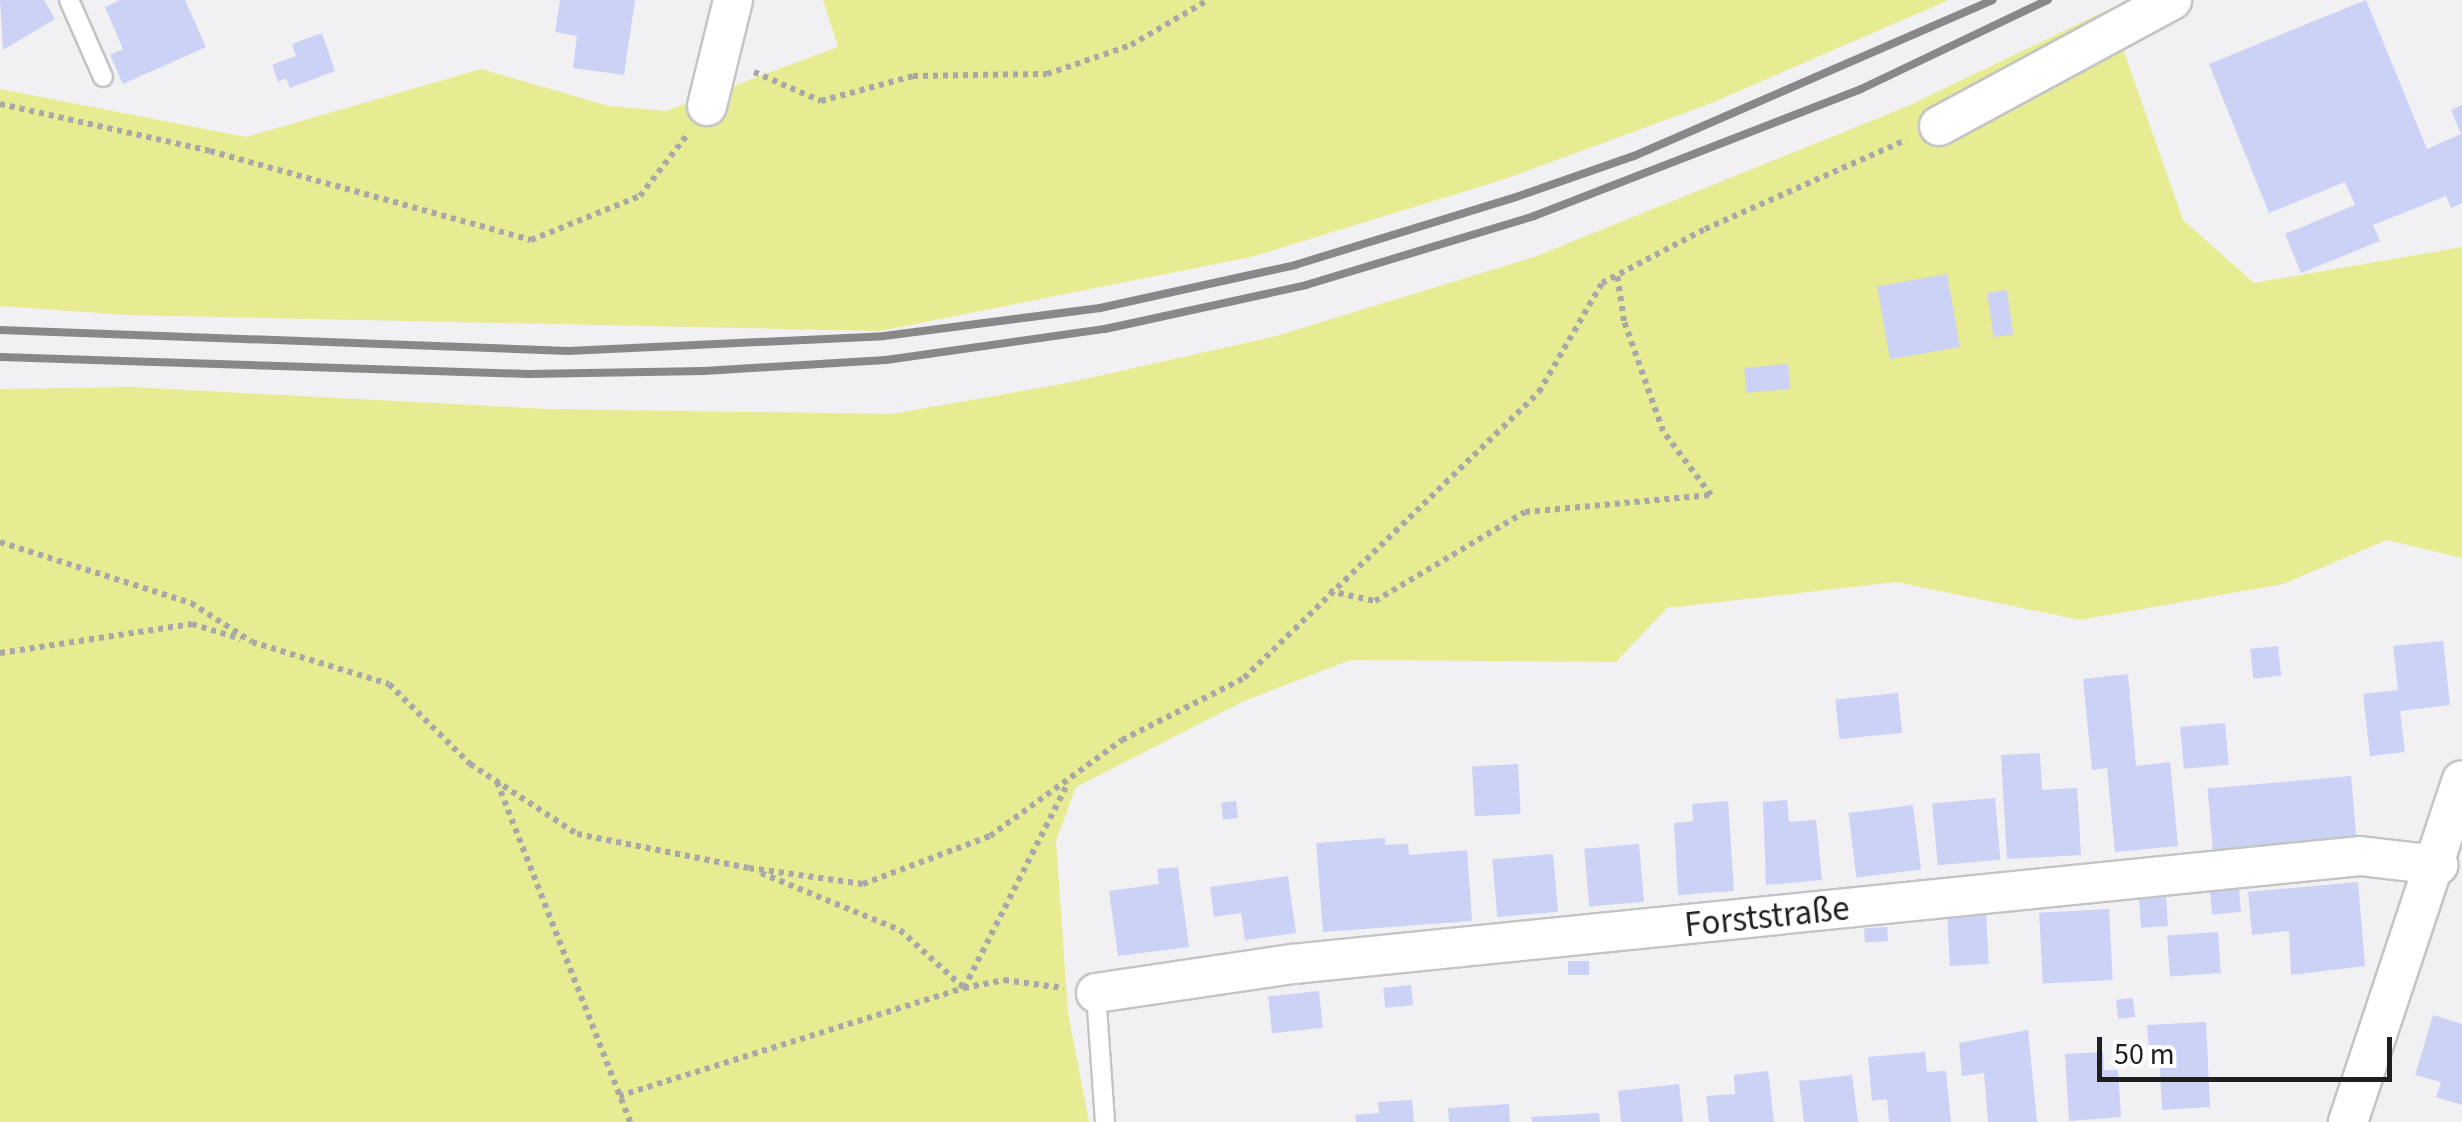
<!DOCTYPE html>
<html>
<head>
<meta charset="utf-8">
<style>
	body { margin:0 }
	#map { position:relative; width:2462px; height:1122px; overflow:hidden; background:#f1f1f3; font-family:"Source Sans 3",sans-serif }
	div>[style] { position:absolute }
	.green>* { inset:0; background:#e7eb92 }
	.building>* { inset:0; background:#ccd1f6; transform-origin:0 0 }
	.path>* { height:6px; margin-top:-3px; transform-origin:0; background:repeating-linear-gradient(90deg,#a8a8a9 0 5px,transparent 0 10px) }
	.roads { filter:drop-shadow(2px 0 #c3c4c5) drop-shadow(-2px 0 #c3c4c5) drop-shadow(0 2px #c3c4c5) drop-shadow(0 -2px #c3c4c5) }
	.service>* { height:18px; margin:-9px; padding:0 9px; transform-origin:9px; border-radius:9px; background:#fff }
	.minor>* { height:38px; margin:-19px; padding:0 19px; transform-origin:19px; border-radius:19px; background:#fff }
	.rail>* { height:8px; margin:-4px; padding:0 4px; transform-origin:4px; border-radius:4px; background:#888889 }
	span { translate:-50% -50%; white-space:nowrap; text-align:center; line-height:1.15; -webkit-text-stroke:8px #fff; paint-order:stroke }
	.street-label { font-size:35px; color:#1f1f1f }
	.scale { position:absolute; left:2097px; top:1037px; width:295px; height:45px; box-sizing:border-box; border:5px solid #1f1f1f; border-top:0; padding-left:12px; font-size:30px; line-height:35px; white-space:nowrap; color:#1f1f1f; -webkit-text-stroke:8px #fff; paint-order:stroke }
</style>
</head>
<body>
<div id="map">
	<div class="green">
		<i style="clip-path:polygon(823px 0,1949px 0,1709px 104px,1505px 179px,1251px 257px,880px 331px,127px 315px,0 306px,0 89px,246px 137px,481px 69px,609px 106px,666px 111px,838px 47px)"></i>
		<i style="clip-path:polygon(2109px 9px,2183px 220px,2254px 283px,2462px 247px,2462px 558px,2387px 540px,2283px 584px,2080px 620px,1896px 582px,1667px 608px,1616px 662px,1350px 660px,1244px 701px,1076px 787px,1056px 841px,1068px 1013px,1089px 1122px,0 1122px,0 389px,130px 387px,548px 409px,892px 414px,1067px 383px,1276px 336px,1534px 257px,1908px 106px)"></i>
	</div>
	<div class="building">
		<i style="clip-path:polygon(0 0,44px 0,55px 19px,3px 50px)"></i>
		<i style="clip-path:polygon(120px 0,185px 0,206px 47px,123px 84px,110px 55px,123px 49px,105px 7px)"></i>
		<i style="clip-path:polygon(560px 0,635px 0,624px 75px,573px 68px,577px 36px,555px 32px)"></i>
		<i style="clip-path:polygon(2366px 0,2427px 149px,2461px 134px,2451px 110px,2462px 105px,2462px 203px,2451px 208px,2446px 196px,2373px 225px,2380px 241px,2301px 273px,2285px 234px,2355px 205px,2345px 182px,2269px 213px,2209px 64px)"></i>
		<i style="clip-path:polygon(322px 33px,335px 71px,290px 88px,286px 78px,278px 82px,272px 65px,296px 56px,292px 44px)"></i>
		<i style="left:1947px;top:274px;width:74px;height:71px;rotate:80deg"></i>
		<i style="left:2007px;top:290px;width:45px;height:20px;rotate:82deg"></i>
		<i style="left:1788px;top:364px;width:25px;height:44px;rotate:85deg"></i>
		<i style="clip-path:polygon(2443px 641px,2450px 705px,2400px 711px,2405px 752px,2370px 756px,2363px 694px,2398px 690px,2393px 646px)"></i>
		<i style="left:2278px;top:646px;width:30px;height:28px;rotate:84deg"></i>
		<i style="clip-path:polygon(2128px 674px,2136px 766px,2170px 762px,2178px 846px,2115px 852px,2107px 768px,2092px 770px,2083px 679px)"></i>
		<i style="left:1898px;top:693px;width:40px;height:63px;rotate:84deg"></i>
		<i style="left:2225px;top:723px;width:42px;height:45px;rotate:85deg"></i>
		<i style="clip-path:polygon(2040px 753px,2042px 790px,2077px 788px,2081px 855px,2007px 859px,2001px 755px)"></i>
		<i style="left:1518px;top:764px;width:50px;height:46px;rotate:87deg"></i>
		<i style="left:2351px;top:776px;width:63px;height:144px;rotate:85deg"></i>
		<i style="left:1995px;top:798px;width:62px;height:63px;rotate:85deg"></i>
		<i style="clip-path:polygon(1787px 800px,1789px 822px,1816px 820px,1822px 880px,1766px 885px,1763px 802px)"></i>
		<i style="left:1236px;top:801px;width:17px;height:15px;rotate:83deg"></i>
		<i style="clip-path:polygon(1728px 801px,1734px 891px,1678px 895px,1674px 823px,1693px 821px,1692px 804px)"></i>
		<i style="left:1913px;top:805px;width:65px;height:65px;rotate:83deg"></i>
		<i style="clip-path:polygon(1385px 838px,1385px 845px,1408px 844px,1409px 855px,1467px 850px,1472px 921px,1323px 932px,1316px 843px)"></i>
		<i style="left:1639px;top:844px;width:58px;height:55px;rotate:85deg"></i>
		<i style="left:1553px;top:854px;width:58px;height:61px;rotate:85deg"></i>
		<i style="clip-path:polygon(1178px 867px,1189px 947px,1118px 956px,1109px 891px,1159px 884px,1157px 869px)"></i>
		<i style="clip-path:polygon(1288px 876px,1296px 933px,1245px 940px,1241px 913px,1214px 917px,1210px 887px)"></i>
		<i style="clip-path:polygon(2358px 882px,2365px 966px,2291px 975px,2289px 931px,2252px 935px,2248px 892px)"></i>
		<i style="left:2239px;top:889px;width:23px;height:29px;rotate:85deg"></i>
		<i style="left:2166px;top:897px;width:29px;height:27px;rotate:86deg"></i>
		<i style="left:2109px;top:909px;width:71px;height:70px;rotate:87deg"></i>
		<i style="left:1986px;top:911px;width:53px;height:39px;rotate:87deg"></i>
		<i style="left:1887px;top:927px;width:14px;height:23px;rotate:86deg"></i>
		<i style="left:2218px;top:932px;width:41px;height:51px;rotate:86deg"></i>
		<i style="left:1568px;top:961px;width:21px;height:14px"></i>
		<i style="left:1411px;top:985px;width:20px;height:28px;rotate:84deg"></i>
		<i style="left:1319px;top:991px;width:37px;height:51px;rotate:84deg"></i>
		<i style="left:2133px;top:998px;width:19px;height:17px;rotate:84deg"></i>
		<i style="clip-path:polygon(2433px 1015px,2462px 1024px,2462px 1105px,2436px 1097px,2441px 1082px,2415px 1075px)"></i>
		<i style="clip-path:polygon(2206px 1022px,2210px 1107px,2162px 1110px,2159px 1052px,2149px 1052px,2147px 1025px)"></i>
		<i style="clip-path:polygon(2028px 1030px,2037px 1122px,1988px 1122px,1984px 1073px,1962px 1076px,1959px 1043px)"></i>
		<i style="clip-path:polygon(1925px 1052px,1927px 1072px,1946px 1071px,1951px 1122px,1889px 1122px,1887px 1099px,1872px 1101px,1868px 1057px)"></i>
		<i style="clip-path:polygon(2103px 1052px,2104px 1070px,2118px 1070px,2121px 1117px,2069px 1121px,2065px 1054px)"></i>
		<i style="clip-path:polygon(1768px 1071px,1774px 1122px,1709px 1122px,1706px 1096px,1735px 1094px,1734px 1075px)"></i>
		<i style="clip-path:polygon(1852px 1075px,1858px 1122px,1804px 1122px,1799px 1081px)"></i>
		<i style="clip-path:polygon(1679px 1084px,1683px 1122px,1621px 1122px,1618px 1091px)"></i>
		<i style="clip-path:polygon(1412px 1100px,1414px 1122px,1356px 1122px,1355px 1115px,1379px 1113px,1378px 1102px)"></i>
		<i style="clip-path:polygon(1509px 1104px,1510px 1122px,1449px 1122px,1448px 1108px)"></i>
		<i style="clip-path:polygon(1599px 1113px,1600px 1122px,1532px 1122px,1531px 1117px)"></i>
	</div>
	<div class="path">
		<i style="left:754px;top:72px;width:73px;rotate:23.4deg"></i>
		<i style="left:821px;top:101px;width:95px;rotate:-15.2deg"></i>
		<i style="left:913px;top:76px;width:134px;rotate:-0.9deg"></i>
		<i style="left:1047px;top:74px;width:89px;rotate:-19deg"></i>
		<i style="left:1131px;top:45px;width:89px;rotate:-30.3deg"></i>
		<i style="left:0;top:104px;width:215px;rotate:12.6deg"></i>
		<i style="left:210px;top:151px;width:333px;rotate:15.5deg"></i>
		<i style="left:531px;top:240px;width:118px;rotate:-22deg"></i>
		<i style="left:640px;top:196px;width:77px;rotate:-52.4deg"></i>
		<i style="left:0;top:542px;width:201px;rotate:17.7deg"></i>
		<i style="left:191px;top:603px;width:72px;rotate:32.6deg"></i>
		<i style="left:252px;top:642px;width:143px;rotate:17deg"></i>
		<i style="left:389px;top:684px;width:114px;rotate:44.6deg"></i>
		<i style="left:470px;top:764px;width:128px;rotate:33.2deg"></i>
		<i style="left:577px;top:834px;width:175px;rotate:11.2deg"></i>
		<i style="left:1329px;top:591px;width:47px;rotate:12.3deg"></i>
		<i style="left:1375px;top:601px;width:174px;rotate:-30.7deg"></i>
		<i style="left:1525px;top:512px;width:187px;rotate:-5.2deg"></i>
		<i style="left:1711px;top:495px;width:80px;rotate:-126.9deg"></i>
		<i style="left:1663px;top:431px;width:117px;rotate:-109.5deg"></i>
		<i style="left:1624px;top:321px;width:48px;rotate:-98.5deg"></i>
		<i style="left:0;top:653px;width:194px;rotate:-8.6deg"></i>
		<i style="left:192px;top:624px;width:51px;rotate:17deg"></i>
		<i style="left:497px;top:782px;width:365px;rotate:68.6deg"></i>
		<i style="left:749px;top:868px;width:115px;rotate:8deg"></i>
		<i style="left:863px;top:884px;width:136px;rotate:-20.7deg"></i>
		<i style="left:990px;top:836px;width:163px;rotate:-36deg"></i>
		<i style="left:1122px;top:740px;width:137px;rotate:-26.9deg"></i>
		<i style="left:1244px;top:678px;width:411px;rotate:-44.1deg"></i>
		<i style="left:1539px;top:392px;width:126px;rotate:-60deg"></i>
		<i style="left:1602px;top:283px;width:116px;rotate:-27.7deg"></i>
		<i style="left:1705px;top:229px;width:220px;rotate:-23.9deg"></i>
		<i style="left:761px;top:873px;width:150px;rotate:22.3deg"></i>
		<i style="left:900px;top:930px;width:86px;rotate:42.2deg"></i>
		<i style="left:964px;top:988px;width:41px;rotate:-11.3deg"></i>
		<i style="left:1004px;top:980px;width:60px;rotate:7.7deg"></i>
		<i style="left:619px;top:1096px;width:362px;rotate:-17.4deg"></i>
		<i style="left:964px;top:988px;width:230px;rotate:-63.1deg"></i>
	</div>
	<div class="roads">
		<div class="service">
			<i style="left:69px;top:0;width:84px;rotate:66.2deg"></i>
			<i style="left:1096px;top:993px;width:129px;rotate:86deg"></i>
		</div>
		<div class="minor">
			<i style="left:707px;top:106px;width:109px;rotate:-76.2deg"></i>
			<i style="left:1939px;top:126px;width:265px;rotate:-28.4deg"></i>
			<i style="left:1096px;top:993px;width:199px;rotate:-8.4deg"></i>
			<i style="left:1293px;top:964px;width:1072px;rotate:-5.78deg"></i>
			<i style="left:2360px;top:856px;width:79px;rotate:6.6deg"></i>
			<i style="left:2348px;top:1122px;width:360px;rotate:-71.6deg"></i>
		</div>
	</div>
	<div class="rail">
		<i style="left:0;top:330px;width:569px;rotate:2.11deg"></i>
		<i style="left:569px;top:351px;width:315px;rotate:-2.7deg"></i>
		<i style="left:884px;top:336px;width:218px;rotate:-7.4deg"></i>
		<i style="left:1100px;top:308px;width:200px;rotate:-12.4deg"></i>
		<i style="left:1295px;top:265px;width:231px;rotate:-17.1deg"></i>
		<i style="left:1516px;top:197px;width:125px;rotate:-19.2deg"></i>
		<i style="left:1634px;top:156px;width:391px;rotate:-23.5deg"></i>
		<i style="left:0;top:357px;width:528px;rotate:1.84deg"></i>
		<i style="left:528px;top:374px;width:176px;rotate:-1deg"></i>
		<i style="left:704px;top:371px;width:182px;rotate:-3.5deg"></i>
		<i style="left:886px;top:360px;width:221px;rotate:-8.1deg"></i>
		<i style="left:1105px;top:329px;width:206px;rotate:-12.3deg"></i>
		<i style="left:1306px;top:285px;width:238px;rotate:-16.8deg"></i>
		<i style="left:1534px;top:216px;width:351px;rotate:-21.2deg"></i>
		<i style="left:1861px;top:89px;width:207px;rotate:-25.5deg"></i>
	</div>
	<div class="street-label">
		<span style="left:1767px;top:917px;rotate:-6deg">Forststraße</span>
	</div>
	<div class="scale">50 m</div>
</div>
</body>
</html>
